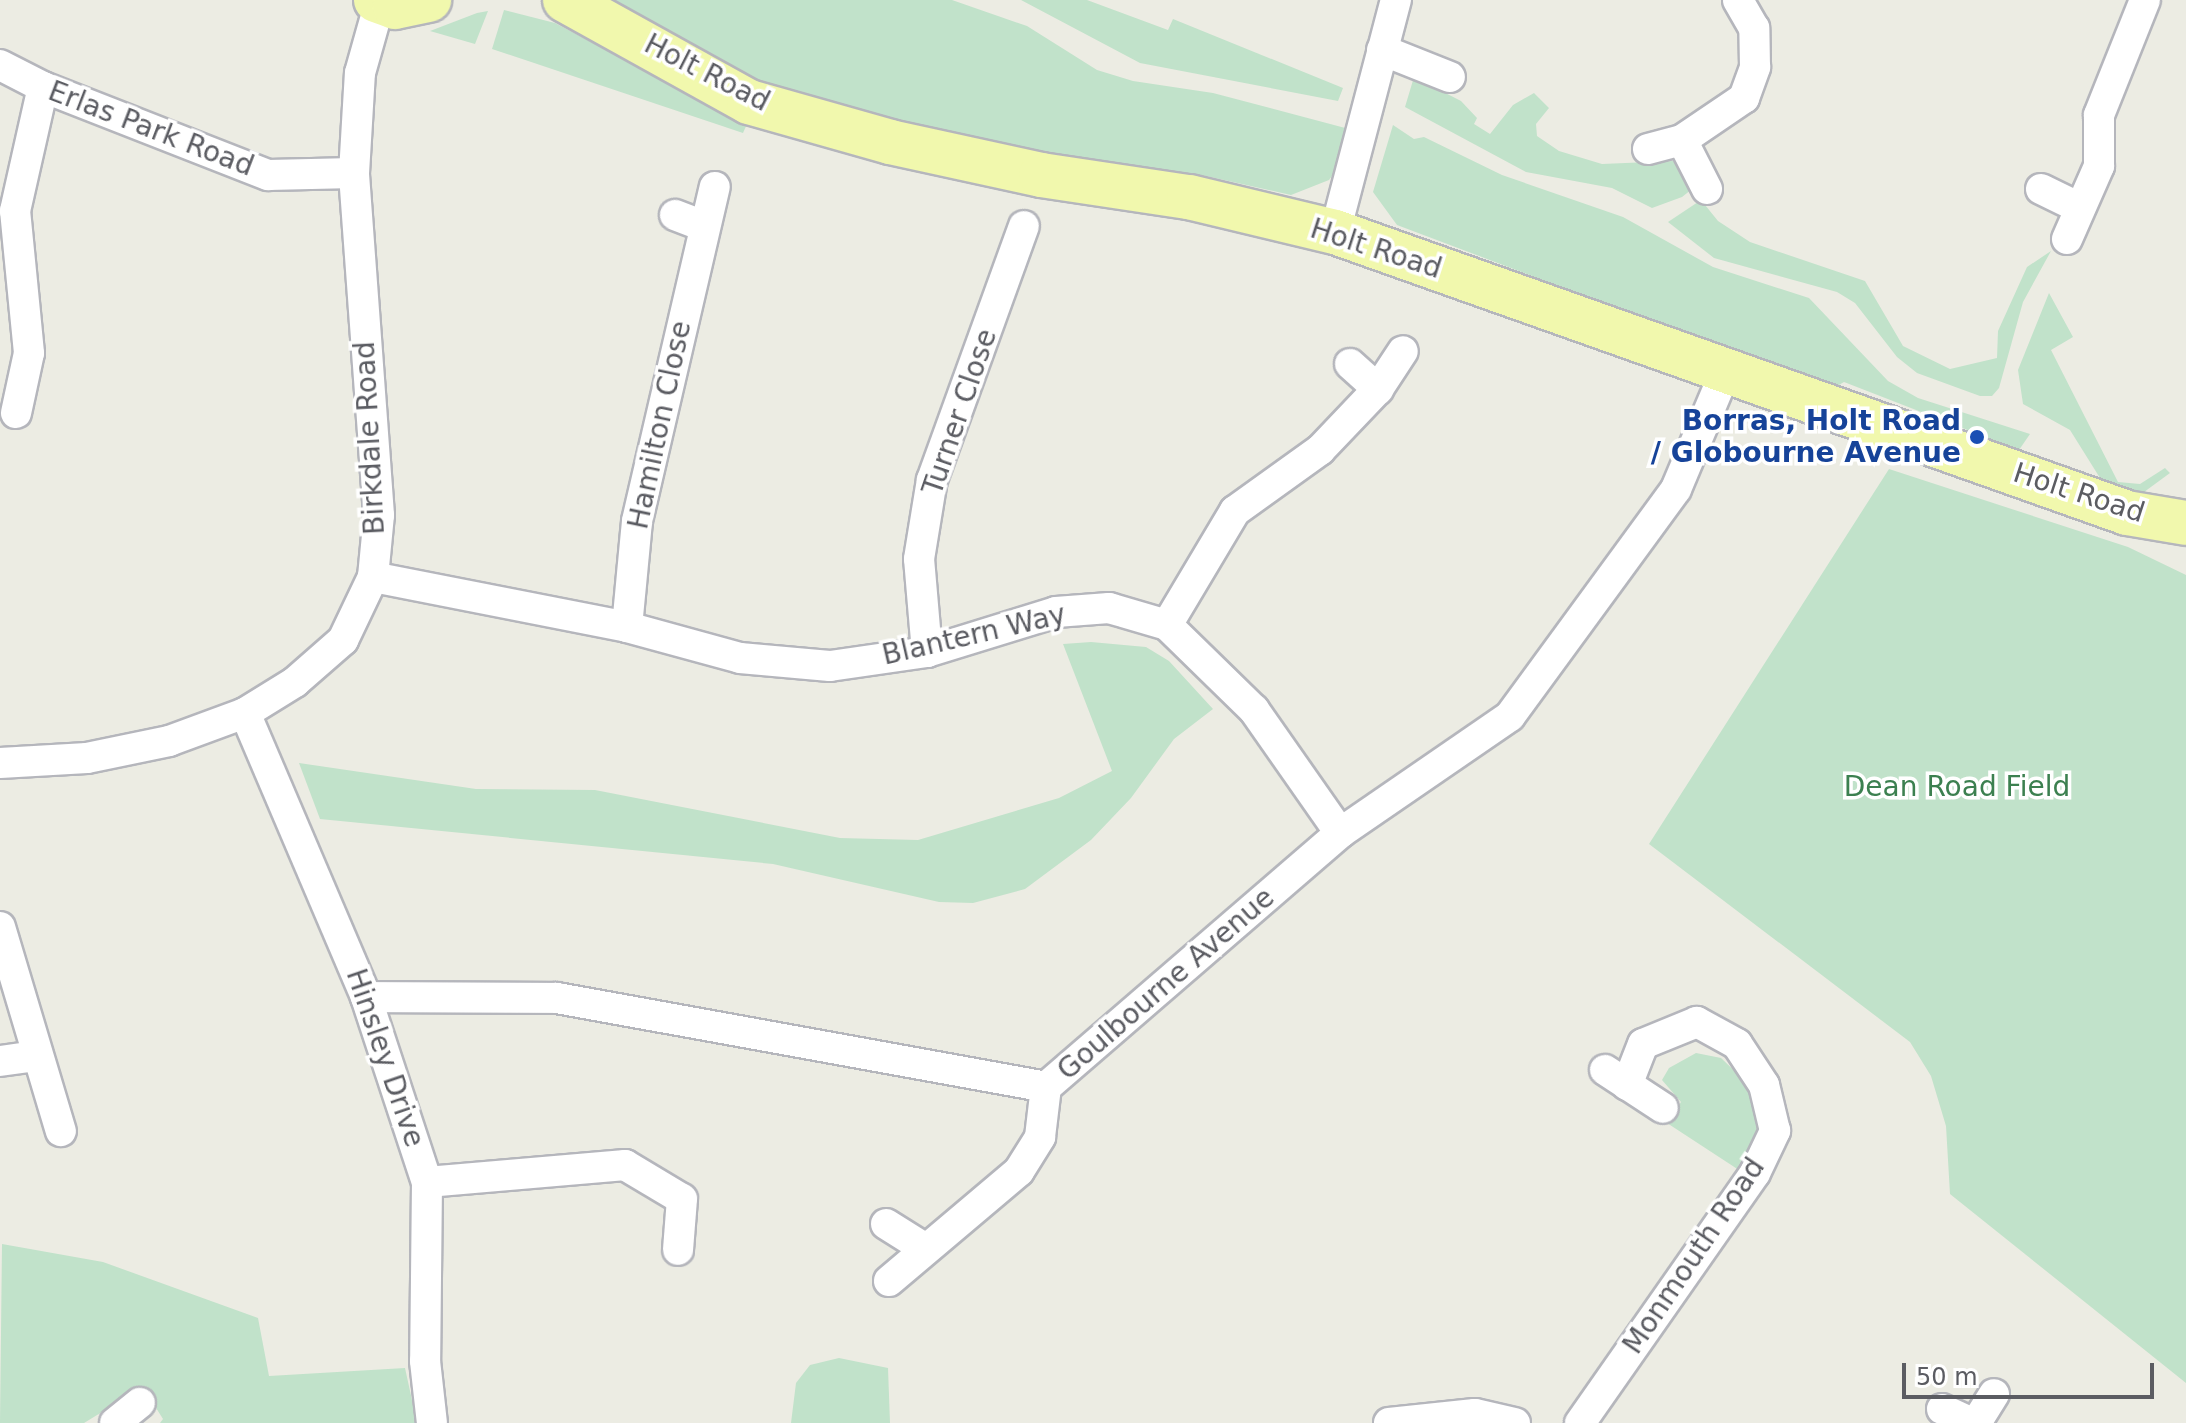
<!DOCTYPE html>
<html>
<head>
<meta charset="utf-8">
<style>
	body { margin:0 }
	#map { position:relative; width:2186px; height:1423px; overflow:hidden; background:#ecece3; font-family:"DejaVu Sans",sans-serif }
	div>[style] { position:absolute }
	.green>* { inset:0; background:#c1e2ca }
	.roads { filter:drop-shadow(2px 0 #b5b6bc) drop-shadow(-2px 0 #b5b6bc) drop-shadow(0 2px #b5b6bc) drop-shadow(0 -2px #b5b6bc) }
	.minor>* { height:30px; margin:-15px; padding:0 15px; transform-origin:15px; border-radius:15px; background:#fff }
	.primary>* { height:44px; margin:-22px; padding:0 22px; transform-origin:22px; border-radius:22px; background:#f1f8ad }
	.dots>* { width:22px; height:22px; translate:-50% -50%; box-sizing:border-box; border:4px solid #fff; border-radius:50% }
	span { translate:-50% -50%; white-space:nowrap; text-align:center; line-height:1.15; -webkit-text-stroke:7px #fff; paint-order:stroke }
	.street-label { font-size:28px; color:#5b5c62 }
	.transit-label { font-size:28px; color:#164399; font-weight:700 }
	.right { translate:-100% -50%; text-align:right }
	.park-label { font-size:28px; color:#3c8050 }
	.scale { position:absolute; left:1902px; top:1363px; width:252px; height:36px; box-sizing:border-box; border:4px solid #5b5c62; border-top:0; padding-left:10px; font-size:24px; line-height:28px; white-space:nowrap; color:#5b5c62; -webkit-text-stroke:6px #fff; paint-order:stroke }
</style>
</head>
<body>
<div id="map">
	<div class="green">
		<i style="clip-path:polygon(609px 0,952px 0,1027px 26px,1097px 70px,1133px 81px,1213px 93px,1349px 129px,1341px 164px,1329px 180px,1291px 195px,1206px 176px,997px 145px,831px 111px,717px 66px)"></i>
		<i style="clip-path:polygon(1021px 0,1087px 0,1168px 30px,1173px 19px,1343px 88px,1338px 101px,1140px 63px)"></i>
		<i style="clip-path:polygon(504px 10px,555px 23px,747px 124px,743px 133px,492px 49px)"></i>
		<i style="clip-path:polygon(488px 11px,475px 44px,430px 31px,477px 13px)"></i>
		<i style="clip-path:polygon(1414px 77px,1461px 101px,1477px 118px,1474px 124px,1490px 134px,1513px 105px,1534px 93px,1549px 108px,1536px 124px,1537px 136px,1559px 151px,1602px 164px,1673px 161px,1696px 186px,1682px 197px,1652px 208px,1612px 188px,1526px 172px,1405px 107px)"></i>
		<i style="clip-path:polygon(1393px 125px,1414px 139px,1424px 137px,1502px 175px,1623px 217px,1713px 267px,1809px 298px,1888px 381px,1918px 398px,2030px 434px,2019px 450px,1844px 382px,1832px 389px,1397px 225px,1373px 192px)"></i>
		<i style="clip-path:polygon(1701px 200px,1718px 221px,1750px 242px,1865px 281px,1903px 346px,1950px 369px,1997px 358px,1998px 331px,2027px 267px,2051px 251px,2023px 302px,1999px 388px,1992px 396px,1980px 396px,1917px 373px,1897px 357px,1855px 303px,1837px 292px,1714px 258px,1668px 222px)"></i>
		<i style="clip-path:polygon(2049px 293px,2073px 337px,2051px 350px,2118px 482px,2140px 484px,2165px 468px,2170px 473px,2140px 495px,2105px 486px,2070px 430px,2023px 404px,2018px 370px)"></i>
		<i style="clip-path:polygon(1889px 469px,2128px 547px,2186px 575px,2186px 1383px,1950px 1194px,1946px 1126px,1931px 1076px,1910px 1042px,1649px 844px)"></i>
		<i style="clip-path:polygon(1091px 642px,1146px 647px,1169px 661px,1213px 709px,1174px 739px,1131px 798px,1091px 840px,1025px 889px,973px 903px,939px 902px,773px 864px,320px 819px,299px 763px,476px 789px,595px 790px,840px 838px,918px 840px,1059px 798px,1112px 771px,1063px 644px)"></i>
		<i style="clip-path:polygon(1696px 1053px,1721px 1058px,1744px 1080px,1759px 1108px,1762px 1131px,1745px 1174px,1667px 1123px,1681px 1102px,1662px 1080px,1669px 1068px)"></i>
		<i style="clip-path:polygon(2px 1244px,103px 1262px,258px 1318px,269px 1376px,405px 1368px,417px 1423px,160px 1423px,163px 1419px,143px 1387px,84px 1423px,0 1423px)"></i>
		<i style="clip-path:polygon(839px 1358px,888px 1368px,890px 1423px,791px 1423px,796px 1383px,810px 1365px)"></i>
	</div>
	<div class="roads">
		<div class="minor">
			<i style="left:1382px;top:50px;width:73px;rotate:21.7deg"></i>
			<i style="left:0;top:65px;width:48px;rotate:27.1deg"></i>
			<i style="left:43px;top:87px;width:242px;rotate:21.4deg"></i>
			<i style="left:268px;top:175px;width:86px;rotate:-1.3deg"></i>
			<i style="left:1648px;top:149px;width:35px;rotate:-15deg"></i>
			<i style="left:1707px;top:189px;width:55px;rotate:-117deg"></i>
			<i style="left:1682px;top:140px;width:75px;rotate:-34.1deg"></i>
			<i style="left:1744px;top:98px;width:33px;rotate:-70deg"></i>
			<i style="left:1755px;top:67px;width:39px;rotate:-91deg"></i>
			<i style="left:1754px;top:28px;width:32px;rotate:-120deg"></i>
			<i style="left:2041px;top:189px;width:41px;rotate:25.9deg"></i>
			<i style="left:675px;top:215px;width:30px;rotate:21deg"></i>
			<i style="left:1335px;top:232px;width:240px;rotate:-75.3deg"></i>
			<i style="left:2067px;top:239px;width:80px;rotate:-66.3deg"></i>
			<i style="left:2099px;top:166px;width:51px;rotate:-90deg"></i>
			<i style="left:2099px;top:115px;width:124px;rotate:-68.2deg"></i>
			<i style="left:1350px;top:364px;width:38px;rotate:42deg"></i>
			<i style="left:16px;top:413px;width:61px;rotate:-77.8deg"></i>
			<i style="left:29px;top:353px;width:143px;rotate:-95.6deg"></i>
			<i style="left:15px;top:211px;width:127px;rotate:-77.3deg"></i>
			<i style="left:373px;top:577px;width:259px;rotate:11.1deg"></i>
			<i style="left:627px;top:627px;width:117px;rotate:15.3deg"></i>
			<i style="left:740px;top:658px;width:90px;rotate:5.1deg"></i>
			<i style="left:830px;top:666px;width:98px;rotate:-8.2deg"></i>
			<i style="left:927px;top:652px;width:135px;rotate:-17.2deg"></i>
			<i style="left:1056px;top:612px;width:53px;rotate:-4.3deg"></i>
			<i style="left:1109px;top:608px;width:60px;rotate:16.3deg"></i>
			<i style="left:1167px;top:625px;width:122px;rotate:44.3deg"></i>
			<i style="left:1254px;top:710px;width:150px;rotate:55deg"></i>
			<i style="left:1167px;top:625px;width:133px;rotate:-59.2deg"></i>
			<i style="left:1235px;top:511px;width:105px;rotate:-35.7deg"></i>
			<i style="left:1320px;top:450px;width:84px;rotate:-46.4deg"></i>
			<i style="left:1378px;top:389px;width:45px;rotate:-56.7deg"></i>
			<i style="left:627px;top:627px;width:106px;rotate:-84.6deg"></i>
			<i style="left:637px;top:521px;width:343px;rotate:-76.9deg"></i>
			<i style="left:927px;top:652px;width:93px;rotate:-94.9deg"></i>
			<i style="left:919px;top:559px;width:80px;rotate:-80.7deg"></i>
			<i style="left:932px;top:480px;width:270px;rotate:-70.1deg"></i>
			<i style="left:245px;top:713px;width:309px;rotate:66.9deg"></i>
			<i style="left:366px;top:997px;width:195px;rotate:71.8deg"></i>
			<i style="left:427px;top:1182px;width:179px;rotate:90.6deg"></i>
			<i style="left:425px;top:1361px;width:62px;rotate:83.6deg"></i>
			<i style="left:0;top:763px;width:87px;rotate:-3.3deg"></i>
			<i style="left:87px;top:758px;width:84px;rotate:-11.7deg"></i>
			<i style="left:169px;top:741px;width:81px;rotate:-20.2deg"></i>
			<i style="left:245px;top:713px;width:59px;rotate:-31.8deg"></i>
			<i style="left:295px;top:682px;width:64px;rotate:-41.2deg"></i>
			<i style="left:343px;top:640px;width:70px;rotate:-64.5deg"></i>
			<i style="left:373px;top:577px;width:62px;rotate:-84.5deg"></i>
			<i style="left:379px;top:515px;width:343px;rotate:-94.2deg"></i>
			<i style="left:354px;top:173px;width:100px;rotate:-86.6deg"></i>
			<i style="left:360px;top:73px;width:74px;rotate:-74.3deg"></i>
			<i style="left:0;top:927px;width:213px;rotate:73.4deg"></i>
			<i style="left:366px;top:997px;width:191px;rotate:0.3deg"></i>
			<i style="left:557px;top:998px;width:497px;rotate:10.3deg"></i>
			<i style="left:1046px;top:1087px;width:389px;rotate:-40.8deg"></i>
			<i style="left:1340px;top:833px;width:206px;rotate:-34.5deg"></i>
			<i style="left:1510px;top:716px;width:281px;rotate:-53.8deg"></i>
			<i style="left:1676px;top:489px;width:129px;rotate:-67.2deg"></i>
			<i style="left:0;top:1061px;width:37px;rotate:-8deg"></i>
			<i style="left:1605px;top:1070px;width:69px;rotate:33.2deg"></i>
			<i style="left:427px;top:1182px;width:199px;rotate:-4.9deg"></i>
			<i style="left:625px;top:1165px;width:66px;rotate:30.8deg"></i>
			<i style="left:682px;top:1199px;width:51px;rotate:94.5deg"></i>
			<i style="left:886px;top:1224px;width:47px;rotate:32deg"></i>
			<i style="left:889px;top:1281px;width:170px;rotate:-40.2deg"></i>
			<i style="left:1019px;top:1171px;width:40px;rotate:-58deg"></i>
			<i style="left:1040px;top:1137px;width:50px;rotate:-83.2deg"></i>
			<i style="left:1942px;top:1409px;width:33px;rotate:25deg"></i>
			<i style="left:115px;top:1423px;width:32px;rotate:-39deg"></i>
			<i style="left:1389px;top:1423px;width:86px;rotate:-6deg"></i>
			<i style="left:1475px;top:1414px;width:41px;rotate:12.7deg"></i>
			<i style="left:1580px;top:1423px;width:305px;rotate:-55deg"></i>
			<i style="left:1755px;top:1173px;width:47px;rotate:-64.5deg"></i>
			<i style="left:1775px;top:1131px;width:47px;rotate:-103.4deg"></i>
			<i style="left:1764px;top:1085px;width:49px;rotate:-123.4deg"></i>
			<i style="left:1737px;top:1044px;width:46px;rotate:-151.2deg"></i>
			<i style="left:1697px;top:1022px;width:58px;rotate:157.8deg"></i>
			<i style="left:1643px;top:1044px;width:44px;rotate:111.3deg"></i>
			<i style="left:1976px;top:1423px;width:34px;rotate:-58deg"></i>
		</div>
		<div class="primary">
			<i style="left:376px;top:0;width:20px;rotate:20deg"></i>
			<i style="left:395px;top:7px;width:35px;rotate:-12deg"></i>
			<i style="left:565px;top:0;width:210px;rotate:29deg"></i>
			<i style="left:749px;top:102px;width:147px;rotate:15.8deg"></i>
			<i style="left:890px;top:142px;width:155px;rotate:12.3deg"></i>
			<i style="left:1041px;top:175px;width:150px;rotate:8.5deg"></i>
			<i style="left:1189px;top:197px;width:150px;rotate:13.5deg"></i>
			<i style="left:1335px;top:232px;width:840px;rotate:19.53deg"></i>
			<i style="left:2127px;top:513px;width:60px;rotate:9.6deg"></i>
		</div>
	</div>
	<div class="dots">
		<i style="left:1977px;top:437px;background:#1a4fb4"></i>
	</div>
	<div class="street-label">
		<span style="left:707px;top:73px;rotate:27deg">Holt Road</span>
		<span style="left:151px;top:129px;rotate:21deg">Erlas Park Road</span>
		<span style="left:1376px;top:249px;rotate:18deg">Holt Road</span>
		<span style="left:960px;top:412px;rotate:-71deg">Turner Close</span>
		<span style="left:660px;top:425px;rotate:-78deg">Hamilton Close</span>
		<span style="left:370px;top:438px;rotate:-93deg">Birkdale Road</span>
		<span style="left:2079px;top:493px;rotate:18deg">Holt Road</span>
		<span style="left:974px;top:635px;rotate:-13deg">Blantern Way</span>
		<span style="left:1166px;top:984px;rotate:-41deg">Goulbourne Avenue</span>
		<span style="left:385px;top:1058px;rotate:71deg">Hinsley Drive</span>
		<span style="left:1694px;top:1256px;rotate:-56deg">Monmouth Road</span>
	</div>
	<div class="transit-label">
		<span class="right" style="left:1961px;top:437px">Borras, Holt Road<br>/ Globourne Avenue</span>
	</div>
	<div class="park-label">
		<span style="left:1957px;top:787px">Dean Road Field</span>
	</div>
	<div class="scale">50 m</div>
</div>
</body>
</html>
